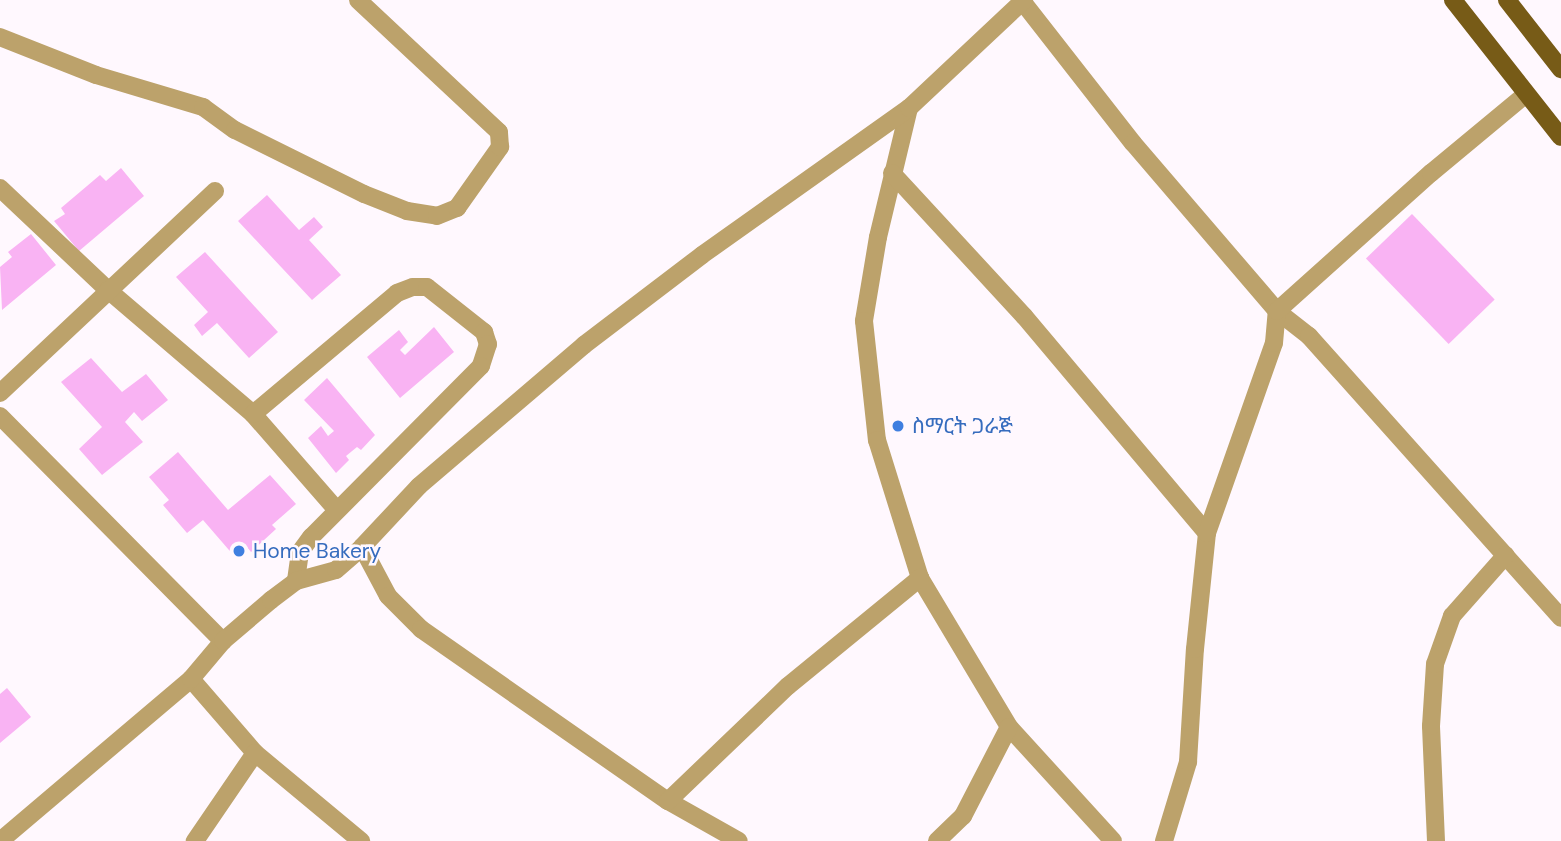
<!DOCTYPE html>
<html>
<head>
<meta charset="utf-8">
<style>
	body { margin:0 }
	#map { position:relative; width:1561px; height:841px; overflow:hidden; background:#fff8fe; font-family:"DM Sans","Noto Sans Ethiopic",sans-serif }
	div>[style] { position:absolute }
	.building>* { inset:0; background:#f9b3f3; transform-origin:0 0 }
	.street>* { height:18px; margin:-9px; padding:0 9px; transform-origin:9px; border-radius:9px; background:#bca26b }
	.primary>* { height:18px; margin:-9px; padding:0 9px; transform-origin:9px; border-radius:9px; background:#775b17 }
	.dots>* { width:19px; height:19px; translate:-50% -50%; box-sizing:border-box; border:4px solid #fff8fe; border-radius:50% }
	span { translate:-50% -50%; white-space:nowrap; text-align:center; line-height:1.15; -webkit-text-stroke:5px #fff8fe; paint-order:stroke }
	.shop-label { font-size:21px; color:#366cbe }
	.left { translate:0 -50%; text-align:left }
</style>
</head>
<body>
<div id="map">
	<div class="building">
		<i style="clip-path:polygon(121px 168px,144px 196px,79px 251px,54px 221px,65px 214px,61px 208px,100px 175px,106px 181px)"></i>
		<i style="clip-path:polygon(267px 195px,299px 230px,314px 217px,323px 227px,309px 240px,341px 275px,312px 300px,238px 221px)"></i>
		<i style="left:1412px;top:214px;width:119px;height:64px;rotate:46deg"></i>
		<i style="clip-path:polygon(31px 234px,56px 265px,2px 310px,0 267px,12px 257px,8px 252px)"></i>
		<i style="clip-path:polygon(205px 252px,278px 332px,249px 358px,217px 323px,202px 336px,194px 325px,208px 312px,176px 277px)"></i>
		<i style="clip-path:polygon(434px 327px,454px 352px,400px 398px,367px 357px,399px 330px,408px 342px,400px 350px,405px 355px)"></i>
		<i style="clip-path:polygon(91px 358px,122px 392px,146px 374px,168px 400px,142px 421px,134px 412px,125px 422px,143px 442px,102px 475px,79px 449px,102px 427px,61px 382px)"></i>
		<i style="clip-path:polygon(327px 378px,375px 435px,361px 450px,357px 447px,346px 456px,349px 460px,336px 473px,308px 438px,321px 426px,328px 436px,334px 431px,304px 400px)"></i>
		<i style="clip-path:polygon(178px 452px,228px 510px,270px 475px,296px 504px,272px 525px,276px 529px,251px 552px,247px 547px,235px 557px,203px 520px,187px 533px,163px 505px,169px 500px,149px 477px)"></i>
		<i style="clip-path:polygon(7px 688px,31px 717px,0 743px,0 694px)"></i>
	</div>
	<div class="street">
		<i style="left:1022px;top:1px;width:180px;rotate:52deg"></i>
		<i style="left:1133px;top:143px;width:221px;rotate:49.4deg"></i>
		<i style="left:1277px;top:311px;width:41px;rotate:38deg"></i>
		<i style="left:1309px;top:336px;width:378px;rotate:48.2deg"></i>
		<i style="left:0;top:37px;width:103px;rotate:21.6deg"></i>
		<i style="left:96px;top:75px;width:112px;rotate:16.7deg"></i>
		<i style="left:203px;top:107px;width:39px;rotate:36deg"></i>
		<i style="left:235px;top:130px;width:144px;rotate:26.4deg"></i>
		<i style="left:364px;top:194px;width:46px;rotate:21.6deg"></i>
		<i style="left:407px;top:211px;width:30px;rotate:9deg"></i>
		<i style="left:437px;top:216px;width:22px;rotate:-22deg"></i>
		<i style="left:457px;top:208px;width:75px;rotate:-54.8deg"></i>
		<i style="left:500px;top:147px;width:15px;rotate:-94deg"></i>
		<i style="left:499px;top:132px;width:193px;rotate:-136.9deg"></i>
		<i style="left:909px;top:108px;width:133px;rotate:103.5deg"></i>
		<i style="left:878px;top:237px;width:85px;rotate:99.5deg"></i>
		<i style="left:864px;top:321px;width:120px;rotate:83.8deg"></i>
		<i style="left:877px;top:440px;width:145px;rotate:72.7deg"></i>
		<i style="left:920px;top:578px;width:174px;rotate:59.1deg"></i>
		<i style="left:1009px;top:727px;width:154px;rotate:47.6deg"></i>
		<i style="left:892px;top:173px;width:195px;rotate:47.3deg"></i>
		<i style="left:1024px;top:316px;width:284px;rotate:49.9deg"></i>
		<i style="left:0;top:188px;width:149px;rotate:43.4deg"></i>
		<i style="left:108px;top:290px;width:191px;rotate:40.5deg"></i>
		<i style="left:253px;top:414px;width:126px;rotate:48.9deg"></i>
		<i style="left:0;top:393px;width:295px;rotate:-43.2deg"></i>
		<i style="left:253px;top:414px;width:188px;rotate:-40deg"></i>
		<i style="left:397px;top:293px;width:17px;rotate:-21deg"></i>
		<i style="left:413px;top:287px;width:14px"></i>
		<i style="left:427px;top:287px;width:73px;rotate:38.3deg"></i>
		<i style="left:484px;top:332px;width:13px;rotate:72deg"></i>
		<i style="left:488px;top:344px;width:23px;rotate:108deg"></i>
		<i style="left:481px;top:366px;width:241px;rotate:134.8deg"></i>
		<i style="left:311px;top:537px;width:19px;rotate:126deg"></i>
		<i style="left:300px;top:552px;width:29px;rotate:98deg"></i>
		<i style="left:0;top:416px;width:317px;rotate:45.3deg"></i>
		<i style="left:362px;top:547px;width:55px;rotate:62deg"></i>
		<i style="left:388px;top:596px;width:47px;rotate:45deg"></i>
		<i style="left:421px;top:629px;width:301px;rotate:34.9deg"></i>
		<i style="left:668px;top:801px;width:81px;rotate:29.4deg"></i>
		<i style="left:191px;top:679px;width:98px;rotate:49.1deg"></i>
		<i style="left:255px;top:753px;width:107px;rotate:124.3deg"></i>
		<i style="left:255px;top:753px;width:138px;rotate:39.7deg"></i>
		<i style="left:668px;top:801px;width:166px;rotate:-43.8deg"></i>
		<i style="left:788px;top:686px;width:171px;rotate:-39.3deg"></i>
		<i style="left:0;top:841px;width:250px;rotate:-40.3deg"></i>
		<i style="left:191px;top:679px;width:50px;rotate:-49.9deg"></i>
		<i style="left:223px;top:641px;width:63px;rotate:-40.5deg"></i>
		<i style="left:271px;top:600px;width:31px;rotate:-37deg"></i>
		<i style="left:296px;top:581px;width:41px;rotate:-15.4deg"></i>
		<i style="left:336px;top:570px;width:35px;rotate:-41deg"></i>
		<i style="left:362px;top:547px;width:83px;rotate:-46.9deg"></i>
		<i style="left:419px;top:486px;width:217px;rotate:-40.5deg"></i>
		<i style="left:584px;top:345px;width:148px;rotate:-37.3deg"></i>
		<i style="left:702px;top:255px;width:254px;rotate:-35.4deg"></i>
		<i style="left:909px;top:108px;width:158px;rotate:-43.2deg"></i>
		<i style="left:937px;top:841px;width:36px;rotate:-44deg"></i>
		<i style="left:963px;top:816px;width:100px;rotate:-62.7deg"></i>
		<i style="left:1164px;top:841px;width:83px;rotate:-73.1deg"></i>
		<i style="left:1188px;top:762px;width:113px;rotate:-86.5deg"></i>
		<i style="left:1195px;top:649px;width:117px;rotate:-84.1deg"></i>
		<i style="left:1207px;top:533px;width:201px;rotate:-70.6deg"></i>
		<i style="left:1274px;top:343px;width:32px;rotate:-85deg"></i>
		<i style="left:1277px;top:311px;width:207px;rotate:-41.9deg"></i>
		<i style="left:1431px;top:173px;width:122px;rotate:-39.7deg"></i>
		<i style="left:1436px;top:841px;width:115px;rotate:-92.5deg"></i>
		<i style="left:1431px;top:726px;width:62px;rotate:-86.3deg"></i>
		<i style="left:1435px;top:664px;width:51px;rotate:-70.5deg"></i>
		<i style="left:1452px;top:616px;width:81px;rotate:-48.5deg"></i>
	</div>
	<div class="primary">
		<i style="left:1453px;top:0;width:174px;rotate:51.8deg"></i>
		<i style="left:1507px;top:0;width:88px;rotate:52deg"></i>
	</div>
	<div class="dots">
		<i style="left:898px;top:426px;background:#3f7fe0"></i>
		<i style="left:239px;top:551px;background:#3f7fe0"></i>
	</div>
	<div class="shop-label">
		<span class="left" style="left:912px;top:426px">ስማርት ጋራጅ</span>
		<span class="left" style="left:253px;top:551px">Home Bakery</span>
	</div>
</div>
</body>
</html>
